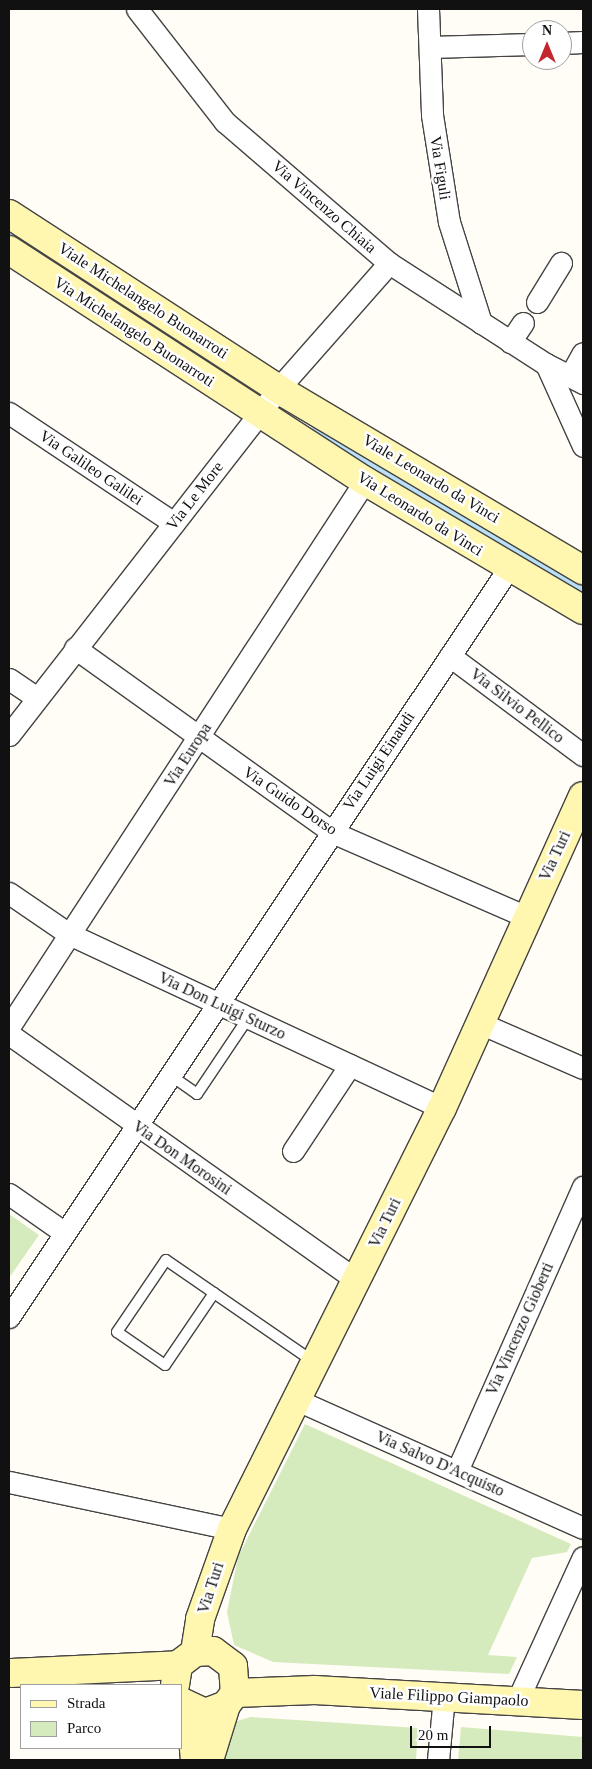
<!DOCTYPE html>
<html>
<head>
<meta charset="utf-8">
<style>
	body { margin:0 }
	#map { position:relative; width:592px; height:1769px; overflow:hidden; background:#fffdf5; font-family:"Times New Roman",serif }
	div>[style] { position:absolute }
	.green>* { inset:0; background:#d5ebbd }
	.stream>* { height:8px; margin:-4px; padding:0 4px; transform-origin:4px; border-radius:4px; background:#b9e0f7 }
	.roads { filter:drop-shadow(1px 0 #444) drop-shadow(-1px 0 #444) drop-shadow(0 1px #444) drop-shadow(0 -1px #444) }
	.lane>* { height:10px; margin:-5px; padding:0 5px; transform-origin:5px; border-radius:5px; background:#fff }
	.street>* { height:21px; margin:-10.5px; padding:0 10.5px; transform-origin:10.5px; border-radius:10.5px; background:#fff }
	.secondary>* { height:28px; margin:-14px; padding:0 14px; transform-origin:14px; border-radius:14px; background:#fff6b0 }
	span { translate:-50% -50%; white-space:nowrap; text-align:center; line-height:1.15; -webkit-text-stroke:5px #fff; paint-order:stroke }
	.street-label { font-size:16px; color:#111 }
	.frame { position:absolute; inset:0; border:10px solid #111; pointer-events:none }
	.legend { position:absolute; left:20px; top:1684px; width:162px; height:65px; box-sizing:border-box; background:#fff; border:1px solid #a0a0a0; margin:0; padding:6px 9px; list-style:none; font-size:15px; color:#111 }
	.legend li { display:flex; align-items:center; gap:10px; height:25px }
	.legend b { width:25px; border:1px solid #a0a0a0 }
	.north { position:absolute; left:522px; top:20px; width:50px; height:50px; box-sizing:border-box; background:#fff; border:1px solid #a0a0a0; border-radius:50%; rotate:0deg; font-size:14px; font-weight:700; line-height:20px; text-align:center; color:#111 }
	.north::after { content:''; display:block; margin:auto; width:18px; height:22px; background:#c4262e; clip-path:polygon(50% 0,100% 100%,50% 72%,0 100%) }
	.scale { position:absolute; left:410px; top:1726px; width:81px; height:22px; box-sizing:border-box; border:2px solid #111; border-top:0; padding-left:6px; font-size:15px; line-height:18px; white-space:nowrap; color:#111; -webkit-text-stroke:4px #fff; paint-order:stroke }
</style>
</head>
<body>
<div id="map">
	<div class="green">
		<i style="clip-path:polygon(9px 1214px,39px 1235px,9px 1278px)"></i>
		<i style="clip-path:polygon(305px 1424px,571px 1544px,567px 1552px,532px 1558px,488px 1655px,517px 1657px,509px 1674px,273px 1662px,234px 1645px,227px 1612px,238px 1557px)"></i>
		<i style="clip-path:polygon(251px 1717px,418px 1728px,416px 1760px,225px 1760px,227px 1737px,237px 1721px)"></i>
		<i style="clip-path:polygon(461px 1727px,583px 1737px,583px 1760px,458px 1760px)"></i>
	</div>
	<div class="stream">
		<i style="left:9px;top:235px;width:13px;rotate:32deg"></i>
		<i style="left:314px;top:432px;width:310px;rotate:30.6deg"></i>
	</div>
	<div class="roads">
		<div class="lane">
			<i style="left:170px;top:1075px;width:33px;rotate:35deg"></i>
			<i style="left:197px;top:1094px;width:92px;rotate:-56.1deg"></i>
			<i style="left:214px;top:1293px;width:87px;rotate:124.2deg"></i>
			<i style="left:165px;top:1365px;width:58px;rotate:-145.5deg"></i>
			<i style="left:117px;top:1332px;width:87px;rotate:-55.8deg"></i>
			<i style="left:166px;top:1260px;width:180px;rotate:34.6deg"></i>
		</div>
		<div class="street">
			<i style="left:137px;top:9px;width:143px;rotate:52.1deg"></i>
			<i style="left:225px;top:122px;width:216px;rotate:40.7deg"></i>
			<i style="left:389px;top:263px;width:187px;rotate:32.8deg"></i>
			<i style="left:546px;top:364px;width:42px;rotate:27.2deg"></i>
			<i style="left:428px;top:9px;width:106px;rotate:87.8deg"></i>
			<i style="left:432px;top:115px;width:108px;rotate:81deg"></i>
			<i style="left:449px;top:222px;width:106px;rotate:72.4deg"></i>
			<i style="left:562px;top:43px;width:21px;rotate:-3deg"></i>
			<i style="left:430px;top:47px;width:102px;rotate:-1.7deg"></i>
			<i style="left:537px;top:302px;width:46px;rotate:-58.4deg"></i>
			<i style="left:510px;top:342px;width:23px;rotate:-56deg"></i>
			<i style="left:546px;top:364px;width:90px;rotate:65.7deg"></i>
			<i style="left:570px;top:376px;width:26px;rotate:-61deg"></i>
			<i style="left:9px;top:413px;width:198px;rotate:33.7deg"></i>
			<i style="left:75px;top:648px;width:316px;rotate:35.6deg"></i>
			<i style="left:332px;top:832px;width:213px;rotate:23.6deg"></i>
			<i style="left:450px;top:656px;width:166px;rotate:36.7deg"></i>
			<i style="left:9px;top:679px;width:32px;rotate:34deg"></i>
			<i style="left:9px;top:735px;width:438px;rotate:-52.1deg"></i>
			<i style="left:278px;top:389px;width:168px;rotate:-48.6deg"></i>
			<i style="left:9px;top:893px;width:73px;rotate:34.3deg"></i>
			<i style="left:69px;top:934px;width:412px;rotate:25deg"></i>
			<i style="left:480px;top:1023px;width:112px;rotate:23.6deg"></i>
			<i style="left:9px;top:1027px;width:652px;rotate:-56.9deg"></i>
			<i style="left:9px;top:1034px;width:425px;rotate:35.3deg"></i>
			<i style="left:293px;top:1151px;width:103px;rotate:-56.5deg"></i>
			<i style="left:9px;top:1194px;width:68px;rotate:34.9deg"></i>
			<i style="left:9px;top:1317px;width:899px;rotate:-56.29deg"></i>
			<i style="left:297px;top:1400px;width:313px;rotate:24.1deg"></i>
			<i style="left:457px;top:1471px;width:311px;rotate:-66.1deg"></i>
			<i style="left:9px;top:1482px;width:228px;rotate:11.9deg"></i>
			<i style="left:517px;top:1701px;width:158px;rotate:-65.4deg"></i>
			<i style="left:438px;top:1760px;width:63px;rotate:-84.6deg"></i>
		</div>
		<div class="secondary">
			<i style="left:9px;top:214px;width:321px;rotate:33deg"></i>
			<i style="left:278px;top:389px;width:355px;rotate:30.7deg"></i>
			<i style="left:9px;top:250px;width:424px;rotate:33deg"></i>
			<i style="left:365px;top:481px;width:253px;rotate:30.6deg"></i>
			<i style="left:195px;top:1652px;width:33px;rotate:-81deg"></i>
			<i style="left:200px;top:1619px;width:96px;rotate:-70.4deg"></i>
			<i style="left:232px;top:1529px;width:470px;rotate:-63.5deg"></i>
			<i style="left:442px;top:1108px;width:342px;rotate:-65.7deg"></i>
			<i style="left:11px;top:1673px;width:167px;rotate:-2.7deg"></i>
			<i style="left:175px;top:1685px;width:20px;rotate:-81deg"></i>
			<i style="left:178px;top:1665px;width:21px;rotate:-37deg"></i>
			<i style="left:195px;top:1652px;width:18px;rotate:-3deg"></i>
			<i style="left:213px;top:1651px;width:25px;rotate:37deg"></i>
			<i style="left:233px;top:1666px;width:27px;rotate:86deg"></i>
			<i style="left:235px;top:1693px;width:15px;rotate:127deg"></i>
			<i style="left:226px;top:1705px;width:22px;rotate:159deg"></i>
			<i style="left:205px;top:1713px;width:26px;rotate:-155deg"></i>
			<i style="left:235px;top:1693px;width:80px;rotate:-2.1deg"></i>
			<i style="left:315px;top:1690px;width:268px;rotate:3.2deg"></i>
			<i style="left:190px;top:1709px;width:51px;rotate:84.4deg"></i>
			<i style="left:209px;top:1760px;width:58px;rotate:-72.8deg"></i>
		</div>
	</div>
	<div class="street-label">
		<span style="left:440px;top:168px;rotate:81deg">Via Figuli</span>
		<span style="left:324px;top:207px;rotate:41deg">Via Vincenzo Chiaia</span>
		<span style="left:143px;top:301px;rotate:33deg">Viale Michelangelo Buonarroti</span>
		<span style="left:134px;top:332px;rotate:33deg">Via Michelangelo Buonarroti</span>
		<span style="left:91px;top:468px;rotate:34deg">Via Galileo Galilei</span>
		<span style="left:431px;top:479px;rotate:31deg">Viale Leonardo da Vinci</span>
		<span style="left:195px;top:496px;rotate:-52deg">Via Le More</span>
		<span style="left:420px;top:514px;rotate:32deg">Via Leonardo da Vinci</span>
		<span style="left:517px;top:706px;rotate:37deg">Via Silvio Pellico</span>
		<span style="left:188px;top:755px;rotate:-57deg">Via Europa</span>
		<span style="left:379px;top:761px;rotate:-56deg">Via Luigi Einaudi</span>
		<span style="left:290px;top:801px;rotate:34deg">Via Guido Dorso</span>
		<span style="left:555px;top:856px;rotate:-65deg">Via Turi</span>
		<span style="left:222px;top:1006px;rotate:25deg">Via Don Luigi Sturzo</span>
		<span style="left:182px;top:1158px;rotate:35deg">Via Don Morosini</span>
		<span style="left:385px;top:1223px;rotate:-64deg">Via Turi</span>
		<span style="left:520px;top:1329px;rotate:-66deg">Via Vincenzo Gioberti</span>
		<span style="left:440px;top:1464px;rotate:24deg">Via Salvo D'Acquisto</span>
		<span style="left:211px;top:1588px;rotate:-72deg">Via Turi</span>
		<span style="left:449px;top:1697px;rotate:3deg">Viale Filippo Giampaolo</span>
	</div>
	<div class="frame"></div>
	<ul class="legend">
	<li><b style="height:6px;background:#fff6b0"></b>Strada</li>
	<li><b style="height:14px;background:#d5ebbd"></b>Parco</li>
	</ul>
	<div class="north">N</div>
	<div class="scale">20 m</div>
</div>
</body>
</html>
